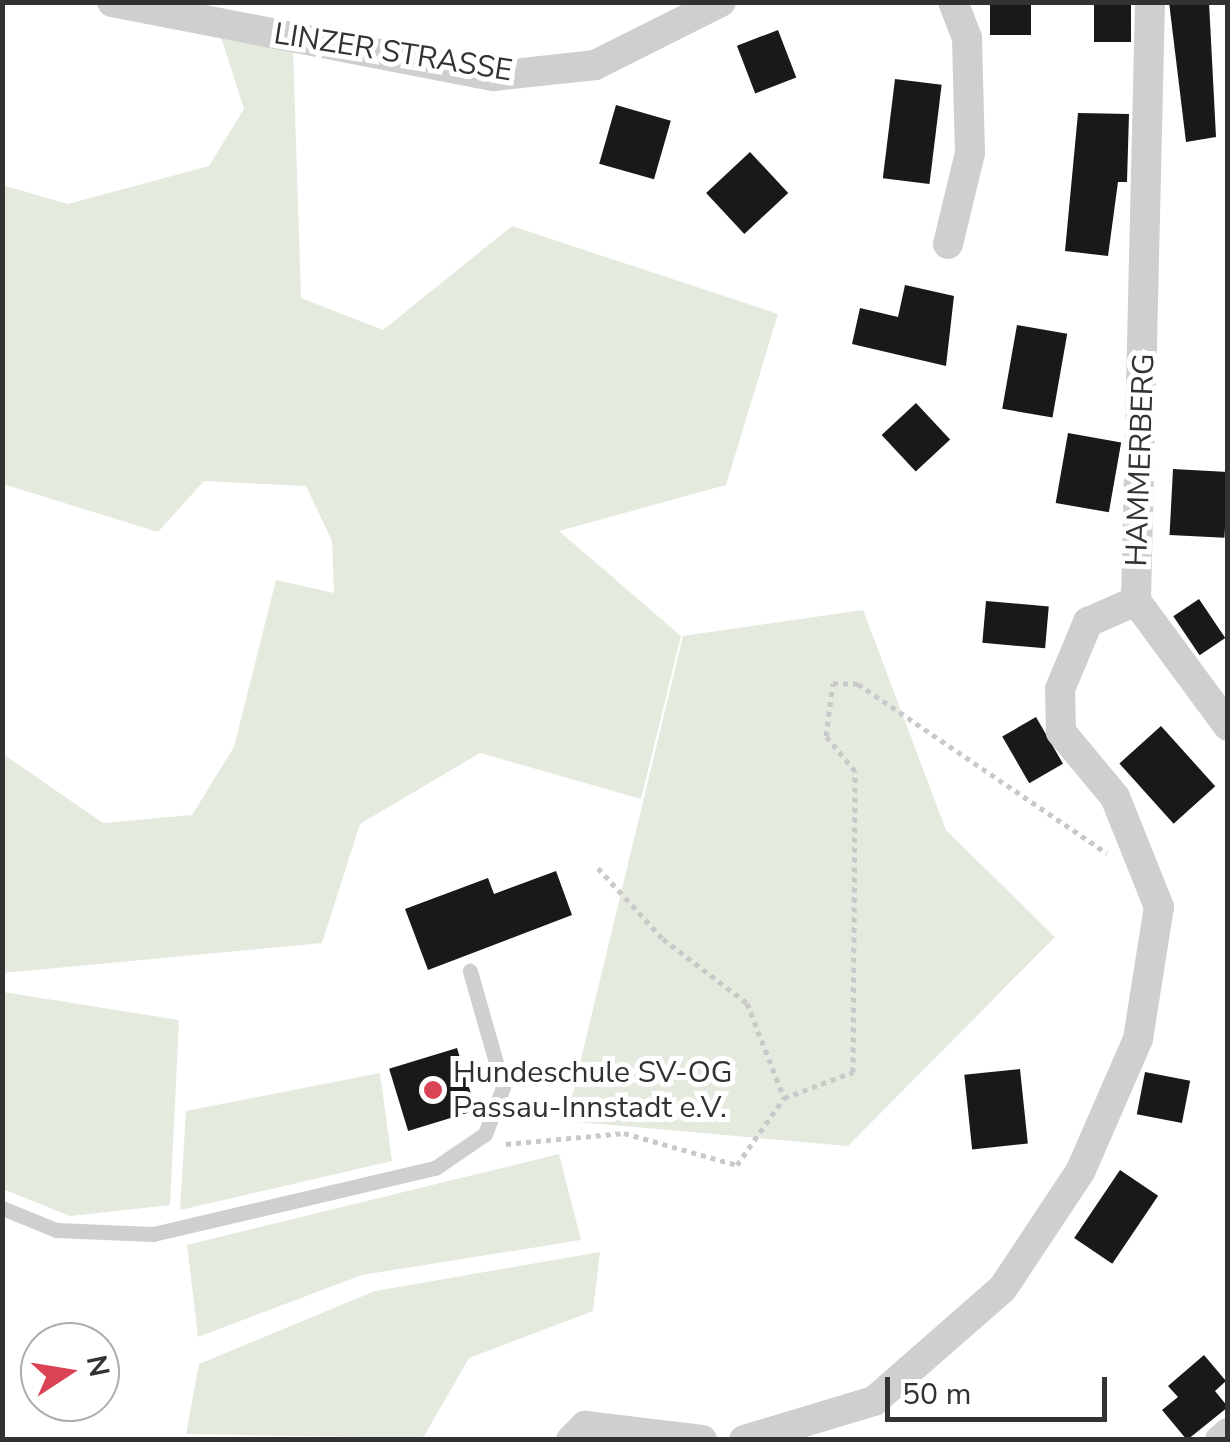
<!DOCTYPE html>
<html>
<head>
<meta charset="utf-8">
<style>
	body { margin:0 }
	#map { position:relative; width:1230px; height:1442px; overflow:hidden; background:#fff; font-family:"Nunito Sans",sans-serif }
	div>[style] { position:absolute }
	.green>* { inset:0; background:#e5eade }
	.building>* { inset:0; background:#191919; transform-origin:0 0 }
	.path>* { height:5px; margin-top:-2.5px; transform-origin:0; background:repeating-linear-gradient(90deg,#c9c9c9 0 5px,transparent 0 10px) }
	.service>* { height:15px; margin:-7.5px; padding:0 7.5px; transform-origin:7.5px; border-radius:7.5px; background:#cfcfcf }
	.minor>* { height:30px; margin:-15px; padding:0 15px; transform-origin:15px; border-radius:15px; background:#cfcfcf }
	.dots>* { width:28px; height:28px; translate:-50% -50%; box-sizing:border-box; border:5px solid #fff; border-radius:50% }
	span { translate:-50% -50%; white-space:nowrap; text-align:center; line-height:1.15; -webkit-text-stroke:10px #fff; paint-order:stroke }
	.street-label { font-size:30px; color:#323232 }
	.poi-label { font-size:30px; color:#323232 }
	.left { translate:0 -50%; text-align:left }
	.frame { position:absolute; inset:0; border:5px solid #323232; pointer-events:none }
	.north { position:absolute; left:20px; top:1322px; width:100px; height:100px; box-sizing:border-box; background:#fff; border:2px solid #adadad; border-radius:50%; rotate:78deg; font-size:28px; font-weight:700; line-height:40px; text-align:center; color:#323232 }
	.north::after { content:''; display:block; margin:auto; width:35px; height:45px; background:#da4356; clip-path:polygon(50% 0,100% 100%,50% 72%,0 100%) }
	.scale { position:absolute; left:885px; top:1377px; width:222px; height:45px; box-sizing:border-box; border:5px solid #323232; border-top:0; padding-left:12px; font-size:30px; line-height:35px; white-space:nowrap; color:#323232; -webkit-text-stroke:8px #fff; paint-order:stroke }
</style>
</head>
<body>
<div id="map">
	<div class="green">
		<i style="clip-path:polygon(220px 34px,293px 48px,301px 298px,383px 330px,512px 226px,778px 314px,726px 485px,559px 531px,681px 636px,641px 799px,480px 753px,360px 824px,322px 943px,3px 973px,3px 754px,103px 823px,192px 815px,234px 747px,276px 580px,334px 593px,332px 541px,306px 486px,204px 481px,158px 532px,3px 484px,2px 185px,68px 204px,209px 166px,244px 109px)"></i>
		<i style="clip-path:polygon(863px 610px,946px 830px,1055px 937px,848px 1146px,566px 1121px,683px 636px)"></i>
		<i style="clip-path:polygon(3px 992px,179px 1020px,170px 1205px,70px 1216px,3px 1189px)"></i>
		<i style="clip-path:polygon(380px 1073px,392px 1161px,180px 1210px,186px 1111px)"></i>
		<i style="clip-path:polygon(559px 1154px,581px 1240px,362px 1275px,198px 1337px,187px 1245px)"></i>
		<i style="clip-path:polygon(600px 1252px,593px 1311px,469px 1358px,423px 1438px,186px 1434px,199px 1364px,375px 1291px)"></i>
	</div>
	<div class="building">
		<i style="left:990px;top:2px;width:41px;height:33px"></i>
		<i style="left:1094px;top:2px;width:37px;height:40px"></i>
		<i style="clip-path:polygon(1169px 2px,1209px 2px,1216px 137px,1186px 142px)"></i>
		<i style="left:778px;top:30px;width:51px;height:44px;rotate:69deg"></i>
		<i style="left:895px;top:79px;width:47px;height:100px;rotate:7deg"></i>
		<i style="left:616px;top:105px;width:57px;height:61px;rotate:16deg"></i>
		<i style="clip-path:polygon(1078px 113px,1129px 114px,1127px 182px,1118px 182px,1108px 256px,1065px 251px)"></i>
		<i style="left:750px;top:152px;width:56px;height:60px;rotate:47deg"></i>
		<i style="clip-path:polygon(905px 285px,954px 296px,946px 366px,852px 344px,860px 308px,898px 317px)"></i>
		<i style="left:1017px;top:325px;width:51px;height:85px;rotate:10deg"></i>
		<i style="left:916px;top:403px;width:50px;height:47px;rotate:47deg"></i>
		<i style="left:1068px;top:433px;width:54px;height:71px;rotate:10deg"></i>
		<i style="left:1173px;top:469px;width:55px;height:66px;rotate:3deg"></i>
		<i style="left:1199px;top:599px;width:47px;height:31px;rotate:56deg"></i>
		<i style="left:986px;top:601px;width:63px;height:42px;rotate:5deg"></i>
		<i style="left:1036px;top:717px;width:54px;height:39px;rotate:60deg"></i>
		<i style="left:1161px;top:726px;width:81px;height:56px;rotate:48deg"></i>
		<i style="clip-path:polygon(556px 871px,572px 915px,428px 970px,405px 909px,488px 878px,494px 894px)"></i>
		<i style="left:457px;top:1048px;width:65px;height:71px;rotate:73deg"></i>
		<i style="left:1020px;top:1069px;width:75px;height:56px;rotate:84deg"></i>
		<i style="left:1145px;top:1072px;width:46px;height:43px;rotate:11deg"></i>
		<i style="left:1120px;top:1170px;width:46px;height:82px;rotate:34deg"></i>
		<i style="clip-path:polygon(1204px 1355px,1226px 1381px,1215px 1391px,1228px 1407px,1187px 1440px,1162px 1410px,1178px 1397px,1168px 1386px)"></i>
	</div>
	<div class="path">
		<i style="left:598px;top:868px;width:96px;rotate:47.5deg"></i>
		<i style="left:663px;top:939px;width:106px;rotate:37.3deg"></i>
		<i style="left:747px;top:1003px;width:102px;rotate:68.7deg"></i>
		<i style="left:506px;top:1144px;width:119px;rotate:-5.3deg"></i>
		<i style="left:624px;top:1133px;width:117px;rotate:15.8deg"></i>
		<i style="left:737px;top:1165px;width:82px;rotate:-55deg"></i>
		<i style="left:784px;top:1098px;width:74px;rotate:-20.6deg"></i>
		<i style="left:853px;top:1072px;width:301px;rotate:-89.6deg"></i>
		<i style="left:855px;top:771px;width:45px;rotate:-129.6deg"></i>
		<i style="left:826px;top:736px;width:53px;rotate:-82.5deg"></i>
		<i style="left:833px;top:683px;width:25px;rotate:2deg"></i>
		<i style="left:858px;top:684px;width:301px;rotate:34.2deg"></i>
	</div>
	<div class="service">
		<i style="left:2px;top:1208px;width:58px;rotate:22.2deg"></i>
		<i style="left:56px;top:1230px;width:97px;rotate:2.4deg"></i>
		<i style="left:153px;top:1234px;width:290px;rotate:-13.2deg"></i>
		<i style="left:435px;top:1168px;width:60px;rotate:-34.2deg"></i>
		<i style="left:485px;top:1134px;width:50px;rotate:-69deg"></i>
		<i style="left:503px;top:1087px;width:121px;rotate:-105.9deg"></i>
	</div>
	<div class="minor">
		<i style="left:112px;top:2px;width:389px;rotate:11deg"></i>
		<i style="left:494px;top:76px;width:102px;rotate:-6.2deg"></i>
		<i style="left:595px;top:65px;width:141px;rotate:-26.6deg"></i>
		<i style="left:948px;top:244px;width:94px;rotate:-76.4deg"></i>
		<i style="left:970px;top:153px;width:115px;rotate:-91.5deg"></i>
		<i style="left:967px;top:38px;width:39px;rotate:-111deg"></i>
		<i style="left:1136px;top:601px;width:155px;rotate:53.6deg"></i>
		<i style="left:571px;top:1440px;width:20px;rotate:-45deg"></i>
		<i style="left:585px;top:1426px;width:118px;rotate:6.8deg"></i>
		<i style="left:744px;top:1440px;width:136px;rotate:-16.7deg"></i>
		<i style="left:874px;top:1401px;width:171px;rotate:-41.2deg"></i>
		<i style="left:1003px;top:1288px;width:141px;rotate:-56.5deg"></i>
		<i style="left:1081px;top:1170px;width:143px;rotate:-66.5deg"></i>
		<i style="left:1138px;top:1039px;width:134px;rotate:-81deg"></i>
		<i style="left:1159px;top:907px;width:118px;rotate:-111.8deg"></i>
		<i style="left:1115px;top:797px;width:85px;rotate:-129.7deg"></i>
		<i style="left:1061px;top:732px;width:43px;rotate:-91.3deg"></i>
		<i style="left:1060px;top:689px;width:73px;rotate:-67.3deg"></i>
		<i style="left:1088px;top:622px;width:52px;rotate:-23.6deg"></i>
		<i style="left:1136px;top:601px;width:599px;rotate:-88.66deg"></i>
		<i style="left:1220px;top:1440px;width:11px;rotate:-41deg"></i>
	</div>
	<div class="dots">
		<i style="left:433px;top:1090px;background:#da4356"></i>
	</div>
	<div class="street-label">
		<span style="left:393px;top:53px;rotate:9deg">LINZER STRASSE</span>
		<span style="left:1141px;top:460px;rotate:-88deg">HAMMERBERG</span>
	</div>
	<div class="poi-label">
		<span class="left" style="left:453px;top:1090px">Hundeschule SV-OG<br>Passau-Innstadt e.V.</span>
	</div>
	<div class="frame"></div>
	<div class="north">N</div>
	<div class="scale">50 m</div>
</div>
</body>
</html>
